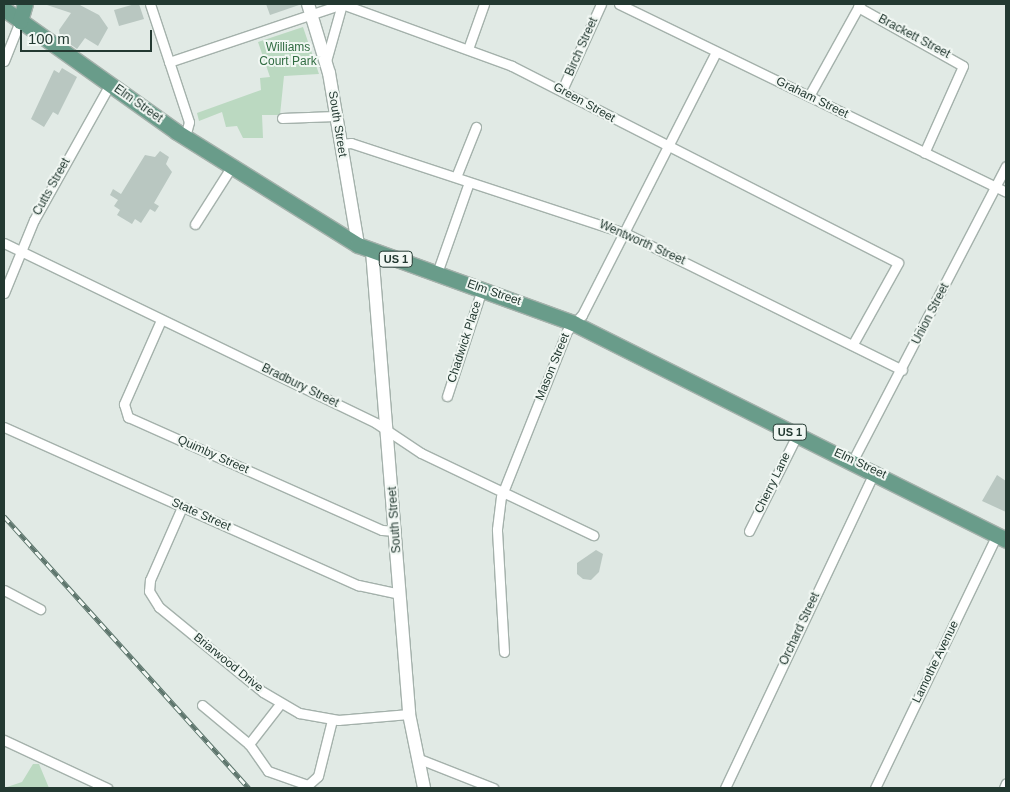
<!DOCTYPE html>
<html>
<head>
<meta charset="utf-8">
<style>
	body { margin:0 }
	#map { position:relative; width:1010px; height:792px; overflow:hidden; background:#e1eae5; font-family:Helvetica,sans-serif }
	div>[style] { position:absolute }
	.green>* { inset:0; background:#bbd9c1 }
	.building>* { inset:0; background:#b9c7c1 }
	.roads { filter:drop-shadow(1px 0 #a4b1ab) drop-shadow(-1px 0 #a4b1ab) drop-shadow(0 1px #a4b1ab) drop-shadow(0 -1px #a4b1ab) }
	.street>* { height:9px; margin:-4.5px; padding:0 4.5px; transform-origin:4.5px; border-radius:4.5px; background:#fff }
	.secondary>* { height:12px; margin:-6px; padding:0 6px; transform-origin:6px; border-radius:6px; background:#fff }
	.primary>* { height:15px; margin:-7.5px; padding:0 7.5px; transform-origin:7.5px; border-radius:7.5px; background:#699c8a }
	.rail>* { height:4.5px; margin-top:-2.25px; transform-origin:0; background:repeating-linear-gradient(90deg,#f1f7f3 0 8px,#5d756c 0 16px); box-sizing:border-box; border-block:1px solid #5d756c }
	span { translate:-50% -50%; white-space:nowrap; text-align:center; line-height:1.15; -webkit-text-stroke:4px #f1f7f3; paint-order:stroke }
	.shield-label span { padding:1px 4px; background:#f1f7f3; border:1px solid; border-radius:4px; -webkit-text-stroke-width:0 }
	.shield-label { font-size:11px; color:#233931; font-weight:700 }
	.street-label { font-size:12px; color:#233931 }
	.park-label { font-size:12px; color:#316c42 }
	.frame { position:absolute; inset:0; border:5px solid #233931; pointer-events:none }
	.scale { position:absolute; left:20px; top:30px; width:132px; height:22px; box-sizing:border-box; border:2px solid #233931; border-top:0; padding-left:6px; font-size:15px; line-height:18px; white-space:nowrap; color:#233931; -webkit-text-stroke:4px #f1f7f3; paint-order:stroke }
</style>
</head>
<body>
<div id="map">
	<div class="green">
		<i style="clip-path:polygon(303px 27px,319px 74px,284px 76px,280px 115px,262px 115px,263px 138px,243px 138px,237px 126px,226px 127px,222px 112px,199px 121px,197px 113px,261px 90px,260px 78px,270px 77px,258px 42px)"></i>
		<i style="clip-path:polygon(33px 764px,39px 764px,49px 788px,4px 788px,22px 782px)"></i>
	</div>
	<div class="building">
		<i style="clip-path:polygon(44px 4px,78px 4px,99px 15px,108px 28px,98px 46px,85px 38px,77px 49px,60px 37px,59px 30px,71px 13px)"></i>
		<i style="clip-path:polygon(135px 4px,139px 4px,144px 19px,119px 26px,114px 10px)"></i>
		<i style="clip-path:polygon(266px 4px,299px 4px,299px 5px,270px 15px)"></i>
		<i style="clip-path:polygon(62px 68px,77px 77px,58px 115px,53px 112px,44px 127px,31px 119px,54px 70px,59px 73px)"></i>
		<i style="clip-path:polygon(160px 151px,169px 157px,166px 164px,172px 172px,154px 203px,159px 206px,155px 212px,150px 209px,141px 223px,135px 219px,132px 224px,117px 215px,120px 210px,114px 206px,118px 200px,110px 195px,113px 189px,121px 194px,145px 155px,155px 157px)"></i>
		<i style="clip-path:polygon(997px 475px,1006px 481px,1006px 512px,982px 501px)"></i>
		<i style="clip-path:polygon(596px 550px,603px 554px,599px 572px,591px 580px,583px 579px,577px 574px,577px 563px)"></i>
	</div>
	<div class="roads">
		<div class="street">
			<i style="left:150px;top:4px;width:124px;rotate:71.7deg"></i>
			<i style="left:189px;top:122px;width:16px;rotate:105deg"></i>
			<i style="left:619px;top:4px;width:430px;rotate:25.9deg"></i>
			<i style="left:858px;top:7px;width:120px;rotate:29.3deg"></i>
			<i style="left:963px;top:66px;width:95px;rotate:114.1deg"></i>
			<i style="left:468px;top:49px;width:48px;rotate:-70.4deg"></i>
			<i style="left:4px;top:61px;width:43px;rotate:-68.2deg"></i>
			<i style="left:326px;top:61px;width:59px;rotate:-74.3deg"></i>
			<i style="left:169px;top:62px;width:182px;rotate:-18.5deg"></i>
			<i style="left:342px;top:4px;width:181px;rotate:20deg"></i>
			<i style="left:512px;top:66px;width:433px;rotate:27deg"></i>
			<i style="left:898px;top:263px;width:93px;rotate:119.1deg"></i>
			<i style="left:562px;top:90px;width:94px;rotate:-65.6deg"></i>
			<i style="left:809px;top:96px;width:105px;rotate:-61deg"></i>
			<i style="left:282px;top:118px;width:53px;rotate:-2.2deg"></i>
			<i style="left:340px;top:144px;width:11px;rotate:-5deg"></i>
			<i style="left:351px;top:143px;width:288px;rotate:18.2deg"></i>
			<i style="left:625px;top:233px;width:309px;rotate:26.3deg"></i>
			<i style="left:456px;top:177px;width:54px;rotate:-68.2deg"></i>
			<i style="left:195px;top:224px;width:69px;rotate:-57.5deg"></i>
			<i style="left:4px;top:243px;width:413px;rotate:25.8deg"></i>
			<i style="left:376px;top:423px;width:54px;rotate:33.7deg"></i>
			<i style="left:421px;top:453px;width:191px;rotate:25.5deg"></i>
			<i style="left:437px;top:273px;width:96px;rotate:-70.6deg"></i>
			<i style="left:4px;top:293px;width:79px;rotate:-67.7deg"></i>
			<i style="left:34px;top:220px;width:156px;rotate:-60.8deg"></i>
			<i style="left:161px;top:320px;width:92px;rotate:113.8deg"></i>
			<i style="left:124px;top:404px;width:14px;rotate:73deg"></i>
			<i style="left:128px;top:417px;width:278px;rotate:24deg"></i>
			<i style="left:382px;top:530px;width:14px;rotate:4deg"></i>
			<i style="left:447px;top:396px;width:113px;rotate:-71.9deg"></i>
			<i style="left:4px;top:427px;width:388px;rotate:24.1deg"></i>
			<i style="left:358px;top:585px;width:43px;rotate:12.1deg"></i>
			<i style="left:853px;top:460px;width:331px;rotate:-62.5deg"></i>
			<i style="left:182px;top:507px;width:80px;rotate:113.7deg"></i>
			<i style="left:150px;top:580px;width:11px;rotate:95deg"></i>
			<i style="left:149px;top:591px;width:19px;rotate:58deg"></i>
			<i style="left:159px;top:607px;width:134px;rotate:39.3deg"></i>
			<i style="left:263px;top:692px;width:42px;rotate:30.3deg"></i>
			<i style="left:299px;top:713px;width:40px;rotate:10deg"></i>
			<i style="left:338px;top:720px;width:71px;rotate:-4.8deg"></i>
			<i style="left:749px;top:531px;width:107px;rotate:-63.4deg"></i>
			<i style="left:4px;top:590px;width:41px;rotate:27.8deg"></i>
			<i style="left:504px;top:652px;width:123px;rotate:-93.3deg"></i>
			<i style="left:497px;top:529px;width:32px;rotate:-83deg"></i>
			<i style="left:501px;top:497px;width:179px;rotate:-68.3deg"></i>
			<i style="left:567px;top:331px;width:22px;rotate:-47deg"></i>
			<i style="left:582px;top:315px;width:295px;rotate:-63deg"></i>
			<i style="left:280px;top:704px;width:51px;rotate:127.8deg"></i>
			<i style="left:249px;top:744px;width:33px;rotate:55deg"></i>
			<i style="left:268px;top:771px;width:42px;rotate:19.3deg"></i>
			<i style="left:308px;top:785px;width:13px;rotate:-42deg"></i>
			<i style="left:318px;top:776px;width:58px;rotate:-76deg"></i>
			<i style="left:202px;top:705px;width:61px;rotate:39.7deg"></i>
			<i style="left:4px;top:740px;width:114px;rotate:25deg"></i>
			<i style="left:417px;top:758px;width:82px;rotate:21.5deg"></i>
			<i style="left:725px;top:788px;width:351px;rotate:-64.7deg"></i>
			<i style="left:875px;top:788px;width:281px;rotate:-64.3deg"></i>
			<i style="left:1004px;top:788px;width:5px;rotate:-68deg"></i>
		</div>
		<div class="secondary">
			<i style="left:308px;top:4px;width:72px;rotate:73.1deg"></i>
			<i style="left:329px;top:73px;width:174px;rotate:80.4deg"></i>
			<i style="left:372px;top:251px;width:464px;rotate:85.4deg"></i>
			<i style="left:409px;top:714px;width:76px;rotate:78.5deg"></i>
		</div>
		<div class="primary">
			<i style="left:4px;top:9px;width:212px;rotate:35.4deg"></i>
			<i style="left:177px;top:132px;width:213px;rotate:32deg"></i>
			<i style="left:358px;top:245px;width:229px;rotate:19.9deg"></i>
			<i style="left:573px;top:323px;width:484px;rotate:26.6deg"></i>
			<i style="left:20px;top:21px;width:18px;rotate:-74deg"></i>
		</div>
	</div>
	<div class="rail">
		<i style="left:4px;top:516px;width:366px;rotate:48deg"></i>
	</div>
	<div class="shield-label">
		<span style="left:396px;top:259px">US 1</span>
		<span style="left:790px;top:432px">US 1</span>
	</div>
	<div class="street-label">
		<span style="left:914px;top:37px;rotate:28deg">Brackett Street</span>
		<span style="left:582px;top:47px;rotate:-66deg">Birch Street</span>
		<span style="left:812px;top:98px;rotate:26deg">Graham Street</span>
		<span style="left:584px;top:103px;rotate:29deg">Green Street</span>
		<span style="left:138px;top:104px;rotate:35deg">Elm Street</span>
		<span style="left:337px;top:124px;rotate:81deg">South Street</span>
		<span style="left:52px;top:187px;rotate:-61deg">Cutts Street</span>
		<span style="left:642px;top:243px;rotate:24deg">Wentworth Street</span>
		<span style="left:494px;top:293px;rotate:19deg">Elm Street</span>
		<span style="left:931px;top:314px;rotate:-63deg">Union Street</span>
		<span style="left:465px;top:342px;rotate:-72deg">Chadwick Place</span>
		<span style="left:553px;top:367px;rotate:-68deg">Mason Street</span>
		<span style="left:300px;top:386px;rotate:26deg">Bradbury Street</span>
		<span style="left:213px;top:455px;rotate:24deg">Quimby Street</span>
		<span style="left:860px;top:464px;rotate:25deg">Elm Street</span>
		<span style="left:773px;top:483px;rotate:-64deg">Cherry Lane</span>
		<span style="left:201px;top:515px;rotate:24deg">State Street</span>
		<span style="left:395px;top:520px;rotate:-94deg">South Street</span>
		<span style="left:800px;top:629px;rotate:-65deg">Orchard Street</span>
		<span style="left:936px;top:662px;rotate:-64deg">Lamothe Avenue</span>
		<span style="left:228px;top:663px;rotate:39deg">Briarwood Drive</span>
	</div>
	<div class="park-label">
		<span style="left:288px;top:55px">Williams<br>Court Park</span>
	</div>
	<div class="frame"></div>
	<div class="scale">100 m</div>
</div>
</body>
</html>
